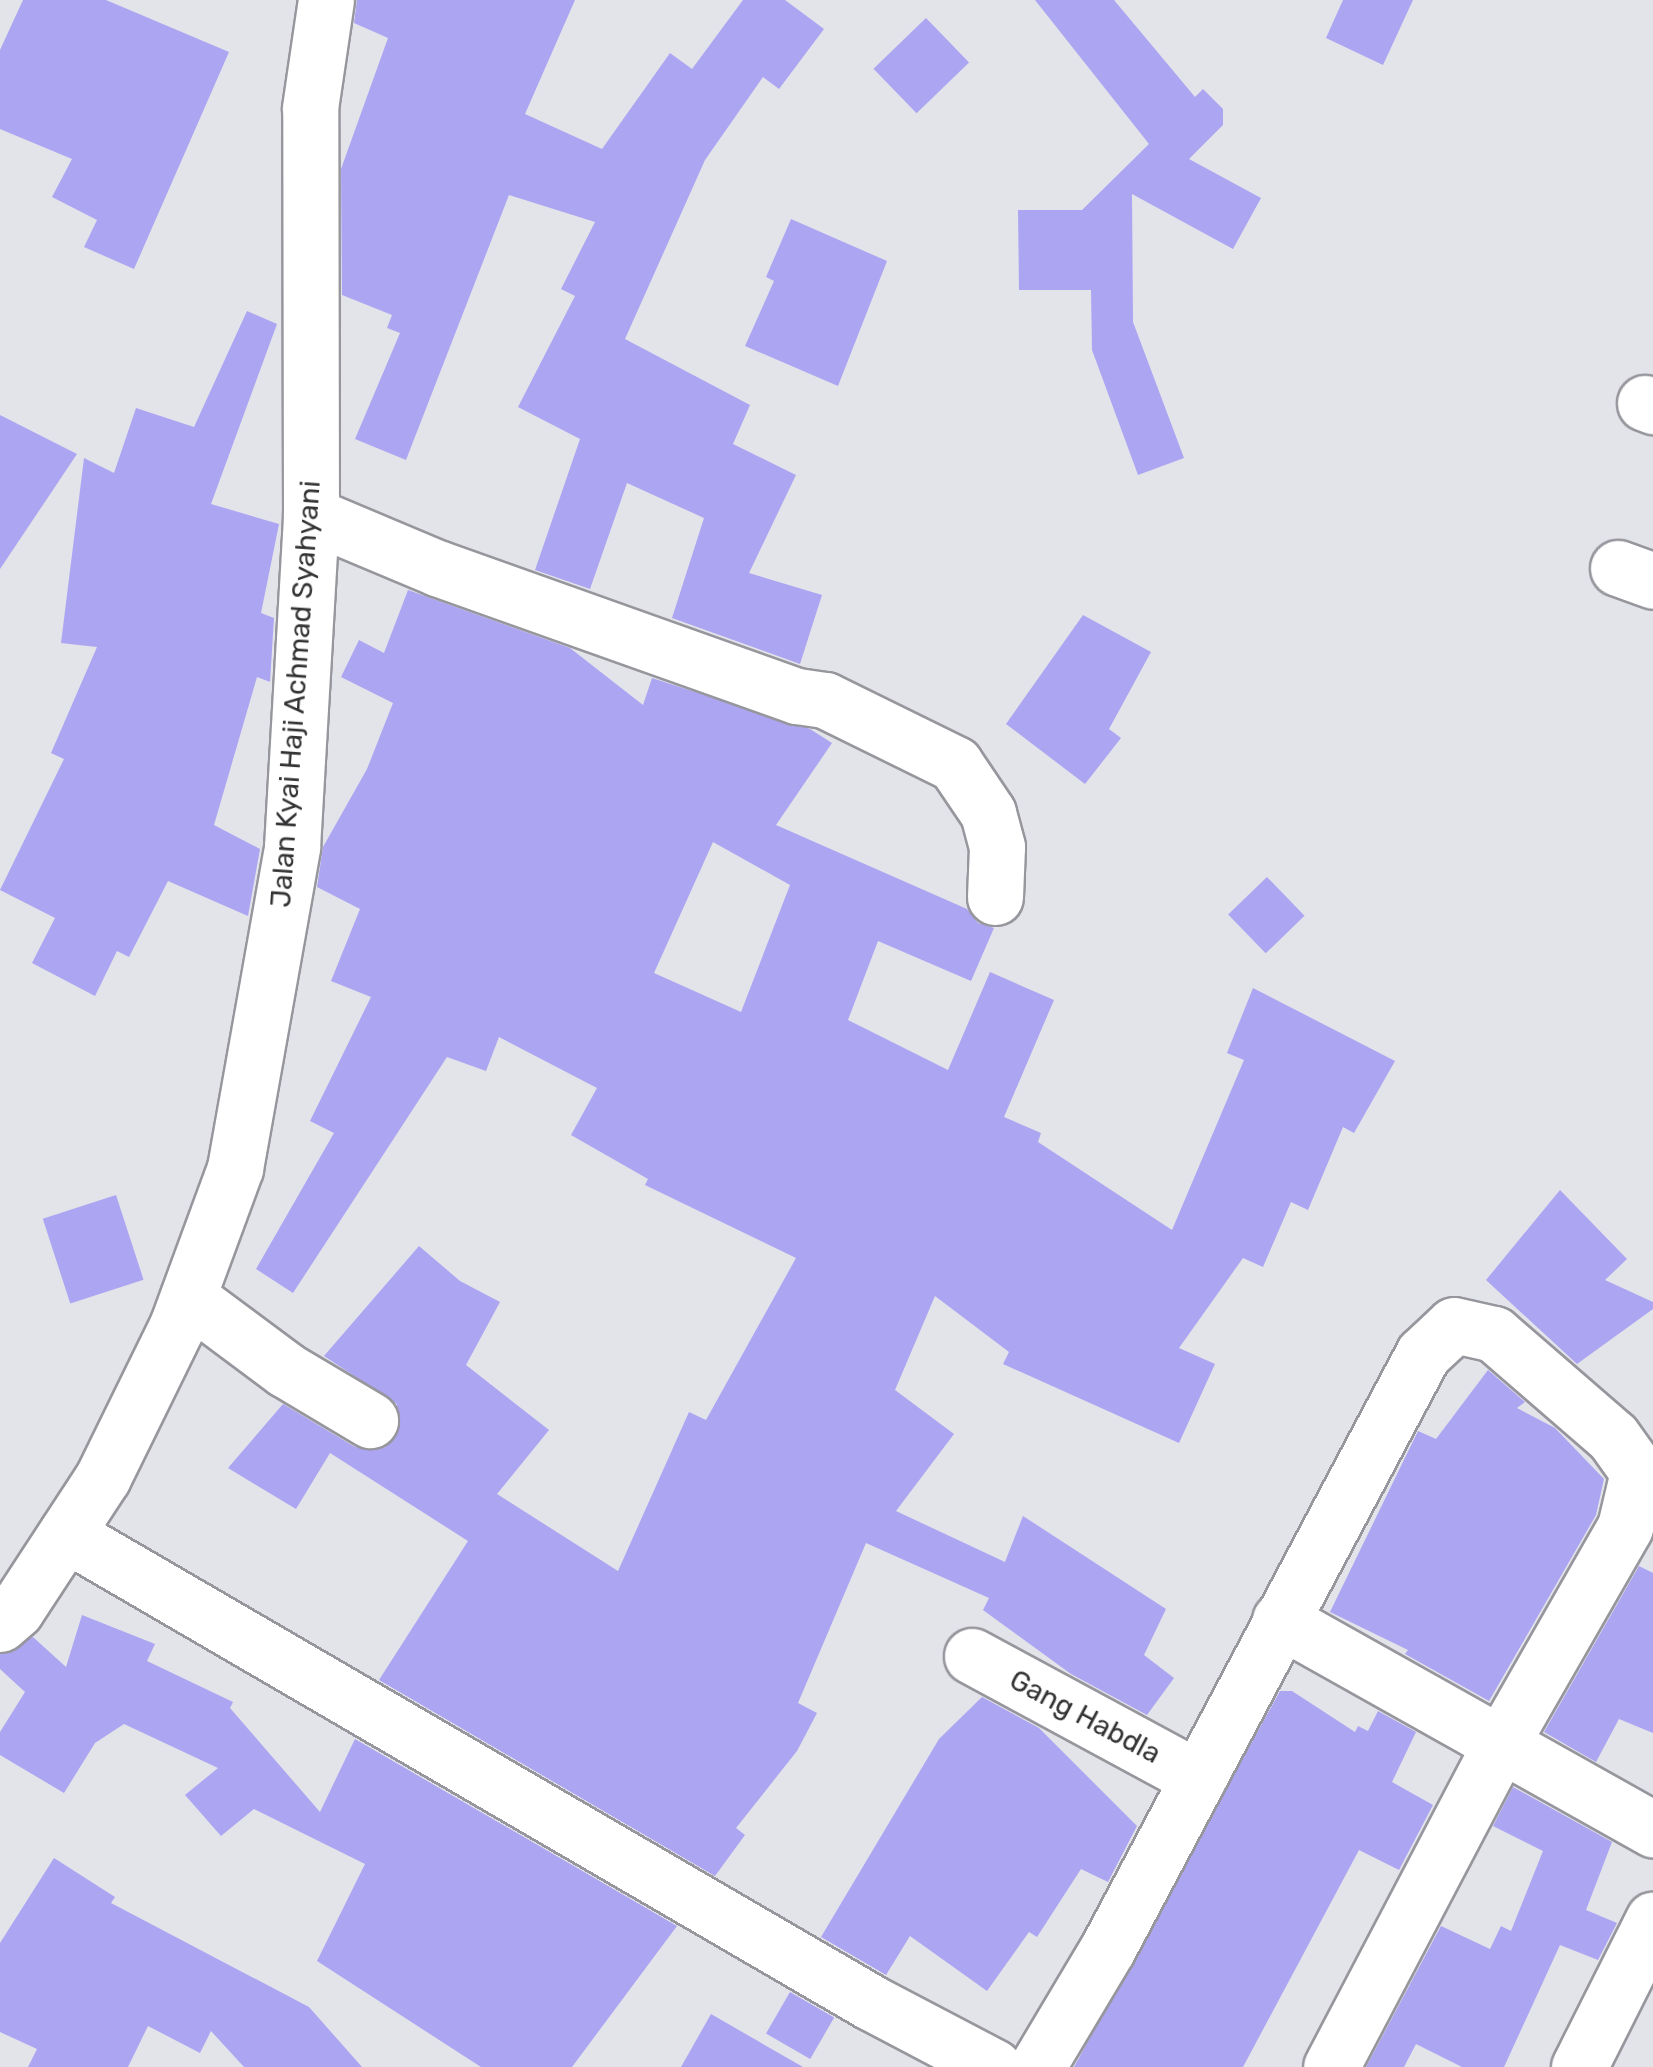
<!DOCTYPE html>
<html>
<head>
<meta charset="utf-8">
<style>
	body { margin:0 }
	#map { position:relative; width:1653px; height:2067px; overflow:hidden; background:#e3e3ea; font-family:Rubik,sans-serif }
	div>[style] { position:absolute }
	.building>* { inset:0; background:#aca5f2; transform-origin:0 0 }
	.roads { filter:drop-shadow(2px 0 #97969d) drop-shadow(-2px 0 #97969d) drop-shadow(0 2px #97969d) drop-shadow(0 -2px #97969d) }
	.minor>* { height:55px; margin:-27.5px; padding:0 27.5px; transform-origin:27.5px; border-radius:27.5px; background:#fff }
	span { translate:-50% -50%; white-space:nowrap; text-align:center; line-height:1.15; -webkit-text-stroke:8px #fff; paint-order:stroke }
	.street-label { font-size:28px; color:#333335 }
</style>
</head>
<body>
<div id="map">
	<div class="building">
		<i style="clip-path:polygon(23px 0,106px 0,229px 52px,134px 269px,84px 247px,97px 220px,52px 197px,72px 159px,0 129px,0 50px)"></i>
		<i style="clip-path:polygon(357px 0,575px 0,525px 114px,602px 149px,670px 53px,692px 69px,743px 0,785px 0,824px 29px,779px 89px,763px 77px,705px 160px,625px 339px,750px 405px,733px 444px,796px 475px,749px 573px,822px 595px,800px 664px,672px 618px,704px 518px,627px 483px,590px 589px,535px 570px,580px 439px,518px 407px,575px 296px,561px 289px,595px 222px,509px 195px,406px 460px,355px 439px,400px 333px,387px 328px,392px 315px,342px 295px,341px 169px,388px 38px,354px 23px)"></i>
		<i style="clip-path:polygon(1035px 0,1114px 0,1195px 97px,1203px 89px,1223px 109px,1223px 125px,1189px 159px,1261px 198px,1233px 249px,1132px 194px,1133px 322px,1184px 458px,1138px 475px,1092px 350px,1091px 290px,1019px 290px,1018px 210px,1082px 210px,1149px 144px)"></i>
		<i style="clip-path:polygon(1343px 0,1413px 0,1383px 65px,1326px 38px)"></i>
		<i style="left:926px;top:18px;width:62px;height:73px;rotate:46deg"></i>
		<i style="clip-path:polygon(791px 219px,887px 261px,838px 386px,745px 346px,774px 281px,766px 277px)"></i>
		<i style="clip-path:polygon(247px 311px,277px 324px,211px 504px,279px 524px,261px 613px,274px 618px,270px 682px,257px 677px,214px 825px,260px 849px,248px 916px,168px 881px,129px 957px,117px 951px,95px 996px,32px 963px,55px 918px,0 890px,64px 759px,51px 753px,97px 647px,61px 643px,84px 458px,114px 473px,136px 408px,194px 427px)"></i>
		<i style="clip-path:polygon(0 415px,77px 454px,0 569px)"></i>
		<i style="clip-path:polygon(evenodd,408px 590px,570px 648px,643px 705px,652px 678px,810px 729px,832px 743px,776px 825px,967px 909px,978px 923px,994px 928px,971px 981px,878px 941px,848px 1020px,948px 1070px,990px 972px,1054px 1000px,1004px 1117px,1041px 1133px,1038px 1142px,1172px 1230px,1244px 1060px,1227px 1053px,1253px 988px,1395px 1061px,1354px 1133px,1343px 1127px,1308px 1210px,1291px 1202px,1263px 1267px,1243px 1258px,1179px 1348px,1215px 1364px,1179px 1443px,1003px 1364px,1009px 1352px,935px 1296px,895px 1390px,954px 1434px,896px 1511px,1005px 1562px,1023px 1516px,1166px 1609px,1144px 1655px,1174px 1678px,1147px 1715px,1071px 1674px,983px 1610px,989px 1598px,866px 1543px,798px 1703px,817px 1713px,797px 1751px,736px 1828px,745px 1835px,715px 1876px,379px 1680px,468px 1541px,330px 1453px,296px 1509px,228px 1468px,283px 1404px,355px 1447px,384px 1448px,396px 1437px,397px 1404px,324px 1356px,419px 1246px,460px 1281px,500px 1302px,466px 1365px,549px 1430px,497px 1494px,618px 1571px,689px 1412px,706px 1420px,796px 1258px,645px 1185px,648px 1179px,571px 1135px,597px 1088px,499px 1037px,486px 1071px,447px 1057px,293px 1293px,256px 1269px,334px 1133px,310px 1121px,371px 997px,331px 981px,360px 909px,317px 887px,323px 847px,367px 769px,393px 703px,341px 677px,359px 640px,384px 653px,408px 590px,713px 842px,790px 885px,741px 1012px,654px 973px,713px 842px)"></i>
		<i style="clip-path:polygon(1083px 615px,1151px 652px,1109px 729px,1121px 738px,1085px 784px,1006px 724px)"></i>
		<i style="left:1267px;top:877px;width:54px;height:54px;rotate:46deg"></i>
		<i style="clip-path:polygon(1560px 1190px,1627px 1259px,1605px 1280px,1653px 1302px,1653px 1309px,1577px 1364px,1486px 1280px)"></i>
		<i style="left:116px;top:1195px;width:89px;height:77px;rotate:72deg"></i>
		<i style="clip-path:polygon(1488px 1370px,1525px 1402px,1517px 1408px,1555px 1428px,1604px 1479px,1596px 1515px,1489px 1701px,1405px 1654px,1408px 1650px,1330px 1612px,1418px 1431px,1436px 1439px)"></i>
		<i style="clip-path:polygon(1639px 1566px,1653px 1573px,1653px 1733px,1619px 1719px,1596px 1762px,1544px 1732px)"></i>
		<i style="clip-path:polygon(82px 1615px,155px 1644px,147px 1661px,233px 1702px,230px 1708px,320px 1812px,355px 1739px,677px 1926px,572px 2067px,481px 2067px,317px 1961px,365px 1864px,254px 1809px,221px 1836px,185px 1795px,218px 1768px,124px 1724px,95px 1743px,64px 1793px,0 1755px,0 1732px,25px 1692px,0 1669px,0 1654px,33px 1637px,66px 1667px)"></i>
		<i style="clip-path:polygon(1280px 1691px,1292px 1691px,1355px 1732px,1358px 1726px,1368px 1731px,1378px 1711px,1416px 1732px,1392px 1782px,1433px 1805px,1399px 1870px,1359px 1850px,1243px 2067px,1074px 2067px)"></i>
		<i style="clip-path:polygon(982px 1697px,1039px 1728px,1137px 1826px,1108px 1882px,1081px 1869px,1037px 1937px,1029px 1932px,987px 1991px,910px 1936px,886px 1975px,821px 1937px,939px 1739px)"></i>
		<i style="clip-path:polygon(1513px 1787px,1612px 1842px,1586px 1910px,1617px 1923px,1598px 1960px,1560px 1945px,1504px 2067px,1462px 2067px,1416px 2044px,1404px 2067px,1366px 2067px,1441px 1926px,1490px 1949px,1501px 1926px,1511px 1931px,1543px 1851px,1493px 1826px)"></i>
		<i style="clip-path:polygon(54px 1858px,115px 1897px,111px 1903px,309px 2007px,362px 2067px,244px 2067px,211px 2031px,200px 2053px,148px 2026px,128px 2067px,28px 2067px,37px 2049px,0 2032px,0 1943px)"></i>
		<i style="left:790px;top:1992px;width:51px;height:48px;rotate:30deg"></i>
		<i style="clip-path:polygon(711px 2014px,803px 2067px,681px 2067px)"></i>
	</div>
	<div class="roads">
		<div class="minor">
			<i style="left:1645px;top:403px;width:9px;rotate:21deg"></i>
			<i style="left:311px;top:515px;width:137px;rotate:22.8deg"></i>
			<i style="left:437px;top:568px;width:382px;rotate:19.6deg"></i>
			<i style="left:797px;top:696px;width:28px;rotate:8deg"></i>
			<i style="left:825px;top:700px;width:145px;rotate:26.2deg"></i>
			<i style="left:955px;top:764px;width:59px;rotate:56deg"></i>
			<i style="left:988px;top:813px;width:35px;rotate:75deg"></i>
			<i style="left:997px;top:847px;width:50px;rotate:92.3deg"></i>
			<i style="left:1618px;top:568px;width:37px;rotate:20deg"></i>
			<i style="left:188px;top:1297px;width:122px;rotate:36.7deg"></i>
			<i style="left:286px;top:1370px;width:98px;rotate:30.8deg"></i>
			<i style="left:66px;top:1534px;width:930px;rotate:30.2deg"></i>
			<i style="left:870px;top:2002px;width:140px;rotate:27.7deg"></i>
			<i style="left:1280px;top:1620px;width:428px;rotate:29.3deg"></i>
			<i style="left:0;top:1624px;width:21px;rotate:-41deg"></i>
			<i style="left:16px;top:1610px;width:159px;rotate:-56.8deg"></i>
			<i style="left:103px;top:1477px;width:168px;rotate:-63.9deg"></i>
			<i style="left:177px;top:1326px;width:168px;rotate:-69.8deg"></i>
			<i style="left:235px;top:1168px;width:326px;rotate:-79.9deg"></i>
			<i style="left:292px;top:847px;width:333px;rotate:-86.7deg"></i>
			<i style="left:311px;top:515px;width:407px;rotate:-90.1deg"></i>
			<i style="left:310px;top:108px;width:109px;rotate:-81.6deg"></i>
			<i style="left:972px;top:1656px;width:257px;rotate:28.4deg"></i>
			<i style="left:1037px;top:2067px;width:139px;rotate:-59.2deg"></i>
			<i style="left:1108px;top:1948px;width:672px;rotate:-62.06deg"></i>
			<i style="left:1423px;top:1354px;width:42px;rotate:-43.1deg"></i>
			<i style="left:1454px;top:1325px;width:41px;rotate:12.7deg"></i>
			<i style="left:1494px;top:1334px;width:157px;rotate:40.9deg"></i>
			<i style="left:1613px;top:1437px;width:43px;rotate:54.5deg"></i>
			<i style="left:1638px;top:1472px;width:57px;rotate:103.3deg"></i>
			<i style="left:1625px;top:1527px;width:254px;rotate:119.8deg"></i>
			<i style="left:1499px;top:1747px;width:361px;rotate:117.7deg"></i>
			<i style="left:1579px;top:2067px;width:165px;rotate:-63.3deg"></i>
		</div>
	</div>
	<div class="street-label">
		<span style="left:296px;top:694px;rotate:-86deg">Jalan Kyai Haji Achmad Syahyani</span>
		<span style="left:1085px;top:1717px;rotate:28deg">Gang Habdla</span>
	</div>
</div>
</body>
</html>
